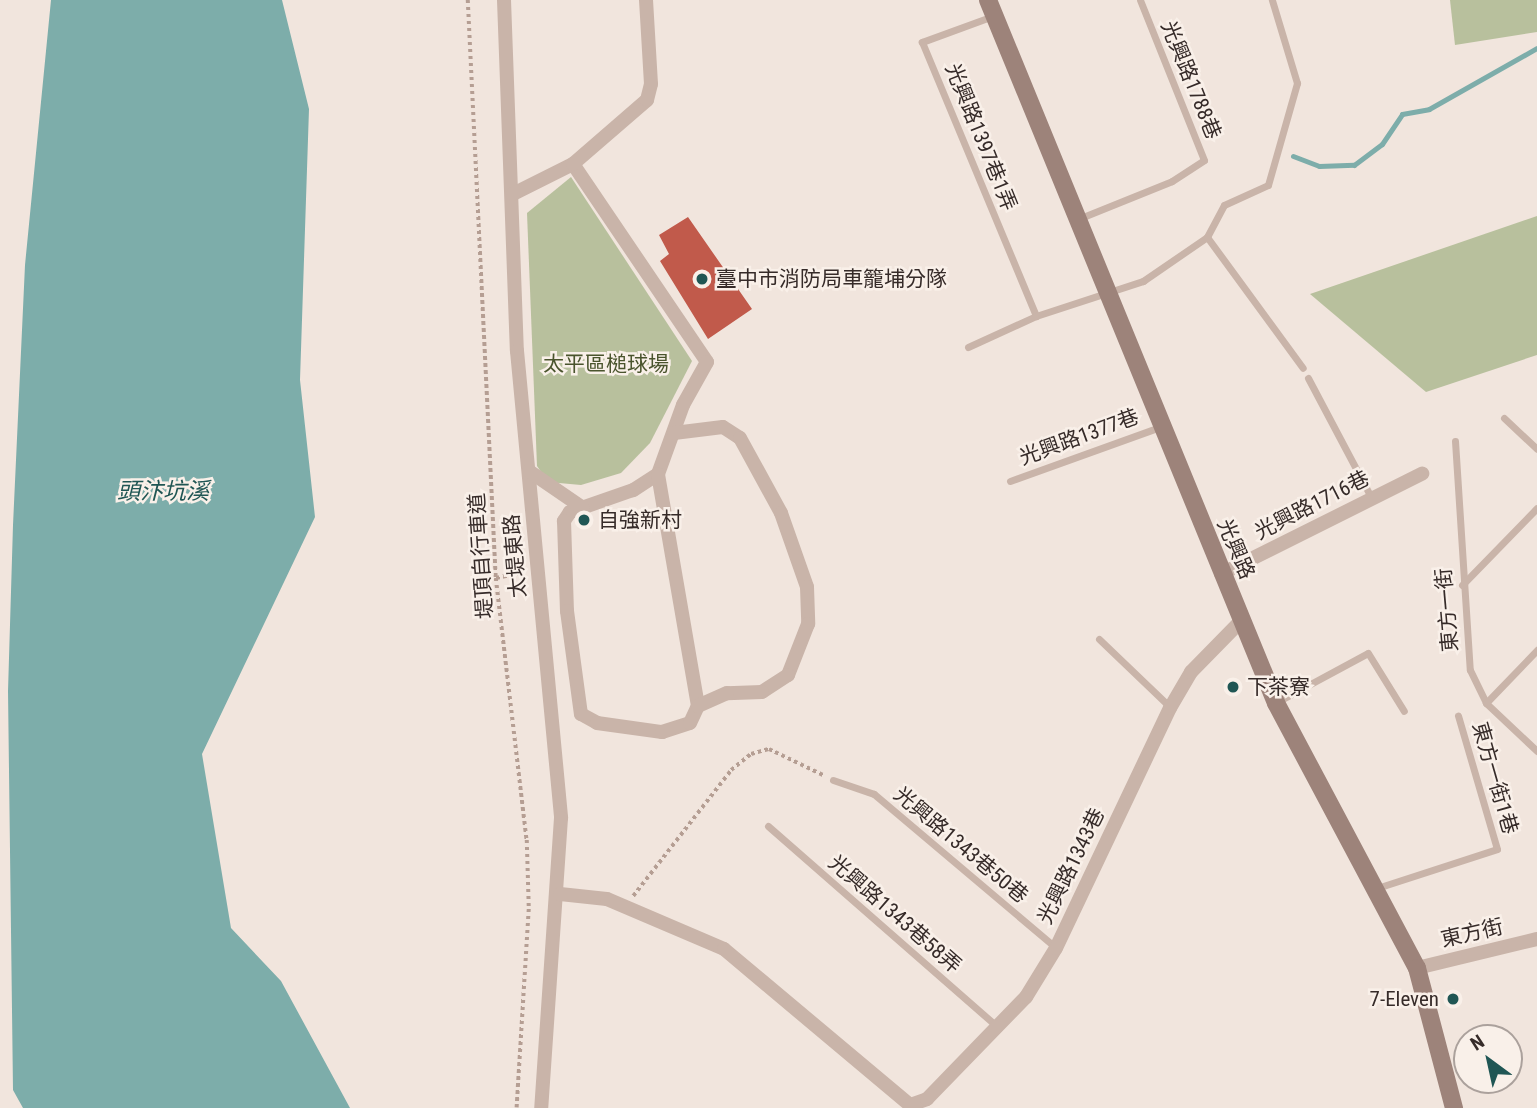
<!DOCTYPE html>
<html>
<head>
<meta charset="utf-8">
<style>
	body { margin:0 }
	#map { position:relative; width:1537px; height:1108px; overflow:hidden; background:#f1e5dd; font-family:"Roboto Condensed","Noto Sans TC",sans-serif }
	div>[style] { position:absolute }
	.green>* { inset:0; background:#b8c09d }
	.water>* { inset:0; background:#7dadaa }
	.stream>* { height:5px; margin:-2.5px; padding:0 2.5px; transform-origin:2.5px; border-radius:2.5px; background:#7dadaa }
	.building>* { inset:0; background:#c15a4b }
	.path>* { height:3.5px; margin-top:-1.75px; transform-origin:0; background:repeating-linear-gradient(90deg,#b59e93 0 3.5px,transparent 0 7px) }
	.service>* { height:7px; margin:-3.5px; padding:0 3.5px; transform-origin:3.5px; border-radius:3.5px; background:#c9b4a9 }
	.minor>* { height:14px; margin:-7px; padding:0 7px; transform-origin:7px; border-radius:7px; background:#c9b4a9 }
	.secondary>* { height:18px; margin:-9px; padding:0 9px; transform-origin:9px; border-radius:9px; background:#9d837a }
	.dots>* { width:19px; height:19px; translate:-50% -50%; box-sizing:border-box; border:4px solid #f9f0e9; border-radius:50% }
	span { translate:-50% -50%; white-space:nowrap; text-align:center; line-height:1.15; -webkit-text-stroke:5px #f9f0e9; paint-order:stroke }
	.street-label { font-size:21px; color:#362b29 }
	.poi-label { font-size:21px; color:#362b29 }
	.left { translate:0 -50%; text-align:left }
	.right { translate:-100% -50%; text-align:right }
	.park-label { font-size:21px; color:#4a542d }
	.water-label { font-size:23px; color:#205654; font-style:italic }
	.north { position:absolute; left:1453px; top:1024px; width:70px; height:70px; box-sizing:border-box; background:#f9f0e9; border:2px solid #aba19c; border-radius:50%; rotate:327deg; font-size:19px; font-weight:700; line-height:28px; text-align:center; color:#362b29 }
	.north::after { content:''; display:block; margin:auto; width:24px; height:32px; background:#205654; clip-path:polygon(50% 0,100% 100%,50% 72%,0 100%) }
</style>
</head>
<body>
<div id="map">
	<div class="green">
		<i style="clip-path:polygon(1450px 0,1537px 0,1537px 32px,1455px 45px)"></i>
		<i style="clip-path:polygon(571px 177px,692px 361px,650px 443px,621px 473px,581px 485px,548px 482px,537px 466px,527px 213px)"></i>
		<i style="clip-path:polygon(1537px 216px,1537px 355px,1426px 392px,1310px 294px)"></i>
	</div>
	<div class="water">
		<i style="clip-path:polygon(51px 0,282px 0,309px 109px,300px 380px,315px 517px,202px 754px,231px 928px,281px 981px,350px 1108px,23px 1108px,13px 1090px,8px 691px,13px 525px,25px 265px)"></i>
	</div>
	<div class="stream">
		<i style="left:1293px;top:156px;width:28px;rotate:21deg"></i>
		<i style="left:1319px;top:166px;width:35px;rotate:-2deg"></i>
		<i style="left:1354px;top:165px;width:35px;rotate:-37deg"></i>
		<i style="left:1382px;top:144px;width:36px;rotate:-56deg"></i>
		<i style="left:1402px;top:114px;width:27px;rotate:-10deg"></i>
		<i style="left:1429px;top:109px;width:124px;rotate:-29.5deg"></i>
	</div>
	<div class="building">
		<i style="clip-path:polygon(688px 217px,752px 309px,708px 339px,660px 261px,669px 254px,659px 235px)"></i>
	</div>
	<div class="path">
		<i style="left:468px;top:0;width:579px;rotate:87.23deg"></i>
		<i style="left:496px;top:578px;width:264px;rotate:83.3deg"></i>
		<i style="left:527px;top:840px;width:69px;rotate:88.3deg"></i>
		<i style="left:529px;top:909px;width:199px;rotate:93.5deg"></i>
		<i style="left:496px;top:578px;width:26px;rotate:-11deg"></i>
		<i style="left:633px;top:896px;width:160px;rotate:-52.1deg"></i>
		<i style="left:731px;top:770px;width:26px;rotate:-39deg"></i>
		<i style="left:751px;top:754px;width:19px;rotate:-16deg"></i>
		<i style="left:769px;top:749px;width:62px;rotate:25.7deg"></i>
	</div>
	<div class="service">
		<i style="left:993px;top:16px;width:76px;rotate:159.9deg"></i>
		<i style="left:922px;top:42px;width:297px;rotate:67.4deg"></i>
		<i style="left:1078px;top:219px;width:101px;rotate:-22deg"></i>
		<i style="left:1172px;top:181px;width:38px;rotate:-33deg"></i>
		<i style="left:1204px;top:160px;width:172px;rotate:-111.8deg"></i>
		<i style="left:1207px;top:237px;width:162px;rotate:53.8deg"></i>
		<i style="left:968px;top:347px;width:75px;rotate:-24.5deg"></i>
		<i style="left:1036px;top:316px;width:113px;rotate:-18.1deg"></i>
		<i style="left:1143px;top:281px;width:78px;rotate:-34.5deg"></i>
		<i style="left:1207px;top:237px;width:36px;rotate:-62deg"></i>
		<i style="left:1224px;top:205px;width:48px;rotate:-24.4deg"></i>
		<i style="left:1268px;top:185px;width:106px;rotate:-74.1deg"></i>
		<i style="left:1297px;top:83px;width:87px;rotate:-106.8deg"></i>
		<i style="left:1308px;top:378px;width:137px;rotate:62.1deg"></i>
		<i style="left:1504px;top:418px;width:45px;rotate:43.2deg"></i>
		<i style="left:1455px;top:441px;width:229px;rotate:86.3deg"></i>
		<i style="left:1470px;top:670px;width:37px;rotate:64deg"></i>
		<i style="left:1486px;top:703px;width:70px;rotate:43.3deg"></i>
		<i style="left:1010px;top:481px;width:159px;rotate:-19.8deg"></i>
		<i style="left:1462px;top:585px;width:107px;rotate:-45.8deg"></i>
		<i style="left:1099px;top:639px;width:98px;rotate:43.8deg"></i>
		<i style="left:1277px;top:702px;width:103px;rotate:-28.3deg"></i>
		<i style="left:1368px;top:653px;width:68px;rotate:58.2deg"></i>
		<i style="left:1486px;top:703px;width:74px;rotate:-46.1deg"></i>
		<i style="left:833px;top:780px;width:43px;rotate:18.9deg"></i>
		<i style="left:874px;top:794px;width:238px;rotate:40.2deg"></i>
		<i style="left:768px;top:826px;width:307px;rotate:41.2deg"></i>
		<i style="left:1377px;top:888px;width:126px;rotate:-18deg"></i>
		<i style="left:1497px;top:849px;width:139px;rotate:-106.3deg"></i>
	</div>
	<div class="minor">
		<i style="left:504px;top:0;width:351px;rotate:87.9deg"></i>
		<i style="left:517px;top:351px;width:469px;rotate:84.6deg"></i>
		<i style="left:561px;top:818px;width:291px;rotate:93.9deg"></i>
		<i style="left:573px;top:164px;width:239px;rotate:55.9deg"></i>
		<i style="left:707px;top:362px;width:49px;rotate:119.2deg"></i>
		<i style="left:683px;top:405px;width:73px;rotate:109.9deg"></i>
		<i style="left:658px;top:474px;width:30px;rotate:147deg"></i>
		<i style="left:633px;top:490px;width:67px;rotate:160.8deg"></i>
		<i style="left:570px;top:512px;width:11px;rotate:124deg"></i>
		<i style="left:564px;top:521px;width:90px;rotate:88.1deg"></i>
		<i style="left:567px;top:611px;width:104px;rotate:82.3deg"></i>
		<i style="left:581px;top:714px;width:18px;rotate:29deg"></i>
		<i style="left:597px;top:723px;width:66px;rotate:7.9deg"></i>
		<i style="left:662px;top:732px;width:29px;rotate:-18deg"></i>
		<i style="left:690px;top:723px;width:19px;rotate:-65deg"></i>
		<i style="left:698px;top:706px;width:235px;rotate:-99.8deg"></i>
		<i style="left:513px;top:194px;width:67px;rotate:-26.6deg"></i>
		<i style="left:573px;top:164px;width:98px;rotate:-40.9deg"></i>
		<i style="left:647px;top:100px;width:16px;rotate:-76deg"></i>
		<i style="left:651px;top:84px;width:84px;rotate:-93.4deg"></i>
		<i style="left:674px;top:433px;width:49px;rotate:-7deg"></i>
		<i style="left:723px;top:427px;width:20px;rotate:33deg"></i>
		<i style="left:740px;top:438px;width:85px;rotate:61.3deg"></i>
		<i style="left:781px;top:513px;width:78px;rotate:70.6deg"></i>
		<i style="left:807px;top:587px;width:37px;rotate:88deg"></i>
		<i style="left:808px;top:624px;width:55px;rotate:111.4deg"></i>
		<i style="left:788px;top:675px;width:31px;rotate:147deg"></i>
		<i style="left:762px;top:692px;width:35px;rotate:178deg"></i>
		<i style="left:727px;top:693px;width:32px;rotate:156deg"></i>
		<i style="left:529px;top:471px;width:65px;rotate:34.4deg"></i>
		<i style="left:1221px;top:574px;width:225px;rotate:-26.5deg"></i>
		<i style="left:560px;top:894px;width:47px;rotate:6.1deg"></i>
		<i style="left:607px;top:899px;width:127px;rotate:23.1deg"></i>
		<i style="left:724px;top:949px;width:243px;rotate:40deg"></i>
		<i style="left:910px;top:1105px;width:18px;rotate:-19deg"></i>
		<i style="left:927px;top:1099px;width:142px;rotate:-45.9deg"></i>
		<i style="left:1026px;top:997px;width:57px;rotate:-58.5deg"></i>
		<i style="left:1056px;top:948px;width:266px;rotate:-64.6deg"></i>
		<i style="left:1170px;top:708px;width:42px;rotate:-59.7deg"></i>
		<i style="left:1191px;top:672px;width:71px;rotate:-45.6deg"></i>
		<i style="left:1417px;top:968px;width:123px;rotate:-13.6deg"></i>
	</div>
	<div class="secondary">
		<i style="left:988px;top:0;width:760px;rotate:67.72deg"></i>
		<i style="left:1276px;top:703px;width:300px;rotate:62deg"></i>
		<i style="left:1417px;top:968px;width:145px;rotate:75.2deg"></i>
	</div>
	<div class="dots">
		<i style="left:702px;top:279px;background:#205654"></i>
		<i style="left:584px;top:520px;background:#205654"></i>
		<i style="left:1233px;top:687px;background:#205654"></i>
		<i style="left:1453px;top:999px;background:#205654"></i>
	</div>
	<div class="street-label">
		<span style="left:1191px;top:80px;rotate:68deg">光興路1788巷</span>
		<span style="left:981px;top:137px;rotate:68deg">光興路1397巷1弄</span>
		<span style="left:1079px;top:437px;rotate:-20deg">光興路1377巷</span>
		<span style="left:1312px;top:505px;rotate:-27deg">光興路1716巷</span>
		<span style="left:1236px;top:549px;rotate:67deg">光興路</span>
		<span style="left:481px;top:556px;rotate:-94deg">堤頂自行車道</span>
		<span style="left:515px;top:556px;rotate:-95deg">太堤東路</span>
		<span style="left:1447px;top:610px;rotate:-95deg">東方一街</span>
		<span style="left:1495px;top:778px;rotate:74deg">東方一街1巷</span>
		<span style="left:961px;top:845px;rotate:40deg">光興路1343巷50巷</span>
		<span style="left:1071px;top:866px;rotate:-64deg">光興路1343巷</span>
		<span style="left:895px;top:914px;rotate:41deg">光興路1343巷58弄</span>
		<span style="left:1472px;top:933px;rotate:-13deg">東方街</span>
	</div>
	<div class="poi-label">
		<span class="left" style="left:716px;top:279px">臺中市消防局車籠埔分隊</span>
		<span class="left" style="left:598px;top:520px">自強新村</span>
		<span class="left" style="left:1247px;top:687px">下茶寮</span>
		<span class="right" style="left:1439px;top:999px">7-Eleven</span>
	</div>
	<div class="park-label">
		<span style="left:606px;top:364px">太平區槌球場</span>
	</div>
	<div class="water-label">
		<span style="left:163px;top:492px">頭汴坑溪</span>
	</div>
	<div class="north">N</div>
</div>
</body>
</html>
